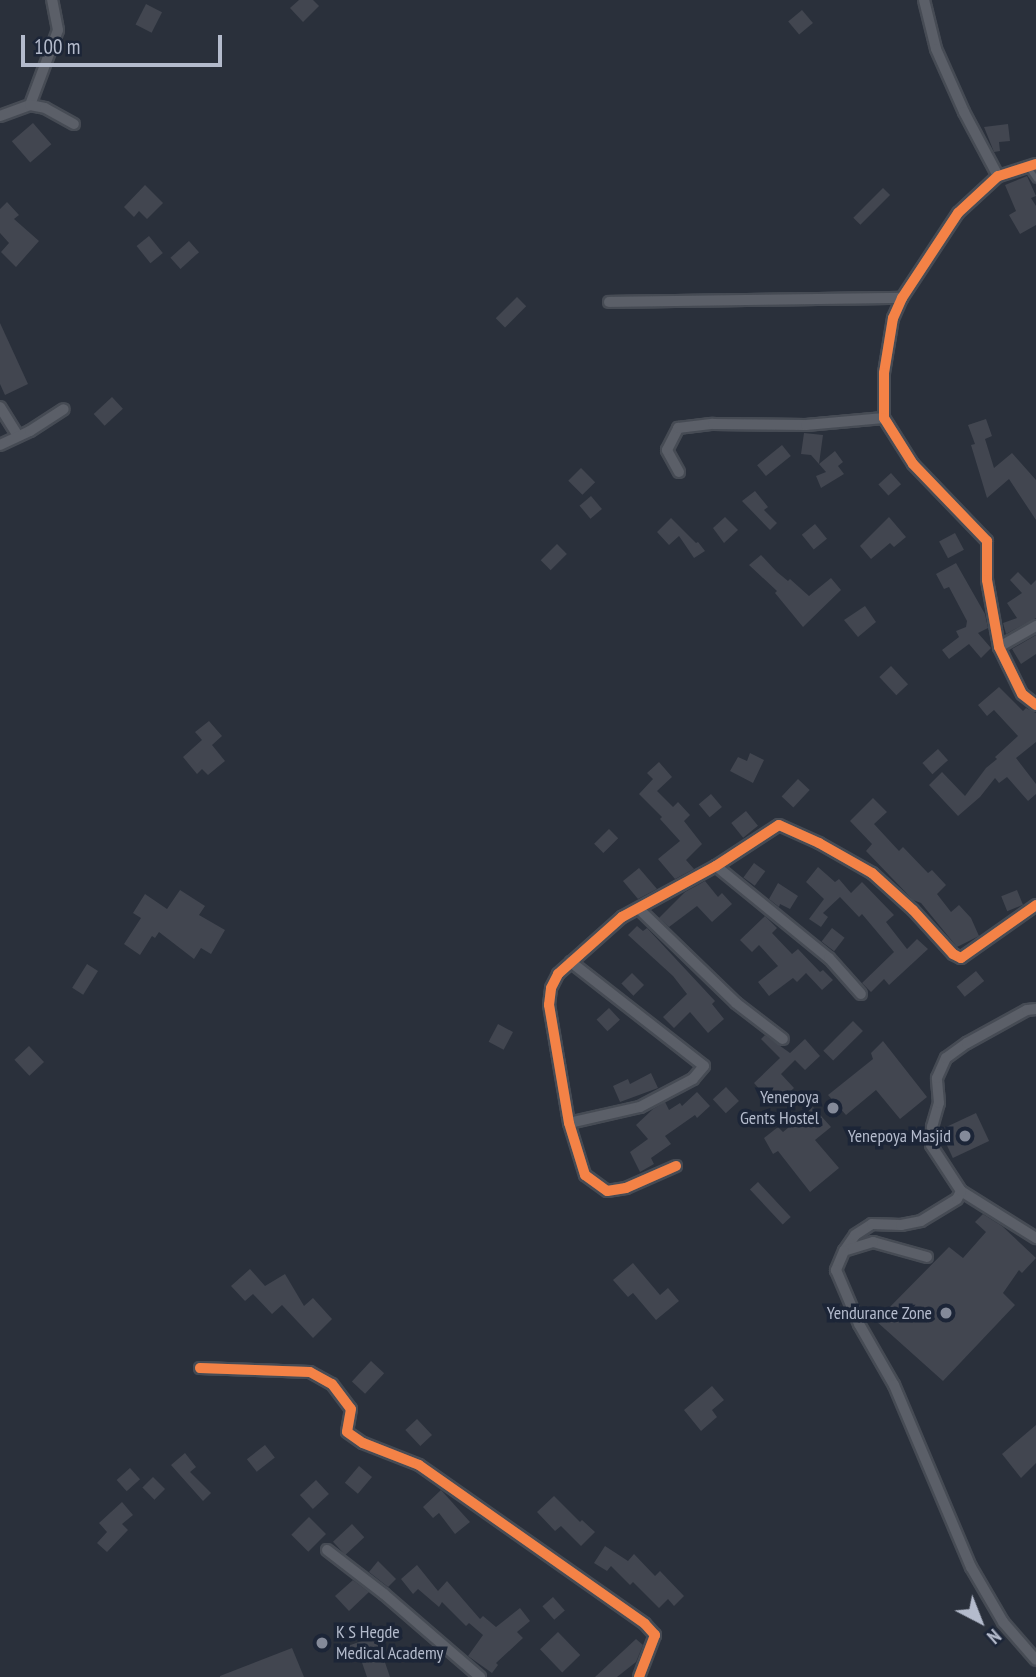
<!DOCTYPE html>
<html>
<head>
<meta charset="utf-8">
<style>
	body { margin:0 }
	#map { position:relative; width:1036px; height:1677px; overflow:hidden; background:#2a303b; font-family:"PT Sans Narrow",sans-serif }
	div>[style] { position:absolute }
	.building>* { inset:0; background:#424650; transform-origin:0 0 }
	.roads { filter:drop-shadow(2px 0 #464b54) drop-shadow(-2px 0 #464b54) drop-shadow(0 2px #464b54) drop-shadow(0 -2px #464b54) }
	.lane>* { height:5px; margin:-2.5px; padding:0 2.5px; transform-origin:2.5px; border-radius:2.5px; background:#5b5f68 }
	.street>* { height:10px; margin:-5px; padding:0 5px; transform-origin:5px; border-radius:5px; background:#5b5f68 }
	.cycleway>* { height:10px; margin:-5px; padding:0 5px; transform-origin:5px; border-radius:5px; background:#f48246 }
	.dots>* { width:19px; height:19px; translate:-50% -50%; box-sizing:border-box; border:4px solid #1c2537; border-radius:50% }
	span { translate:-50% -50%; white-space:nowrap; text-align:center; line-height:1.15; -webkit-text-stroke:7px #1c2537; paint-order:stroke }
	.poi-label { font-size:18px; color:#b4bbcc }
	.right { translate:-100% -50%; text-align:right }
	.left { translate:0 -50%; text-align:left }
	.north { position:absolute; left:945px; top:1586px; width:70px; height:70px; -webkit-text-stroke:5px #1c2537; paint-order:stroke; rotate:138deg; font-size:19px; font-weight:700; line-height:28px; text-align:center; color:#b4bbcc }
	.north::after { content:''; display:block; margin:auto; width:24px; height:32px; background:#b4bbcc; clip-path:polygon(50% 0,100% 100%,50% 72%,0 100%) }
	.scale { position:absolute; left:21px; top:35px; width:201px; height:32px; box-sizing:border-box; border:4px solid #b4bbcc; border-top:0; padding-left:9px; font-size:21px; line-height:24px; white-space:nowrap; color:#b4bbcc; -webkit-text-stroke:5px #1c2537; paint-order:stroke }
</style>
</head>
<body>
<div id="map">
	<div class="building">
		<i style="clip-path:polygon(299px 0,313px 0,319px 6px,303px 22px,290px 8px)"></i>
		<i style="left:146px;top:4px;width:18px;height:23px;rotate:27deg"></i>
		<i style="left:802px;top:10px;width:17px;height:18px;rotate:50deg"></i>
		<i style="left:33px;top:123px;width:28px;height:28px;rotate:49deg"></i>
		<i style="clip-path:polygon(1008px 124px,1010px 141px,999px 142px,1000px 151px,994px 152px,984px 127px)"></i>
		<i style="clip-path:polygon(1027px 176px,1036px 196px,1031px 198px,1036px 206px,1036px 225px,1020px 234px,1009px 215px,1016px 211px,1005px 185px)"></i>
		<i style="clip-path:polygon(145px 185px,163px 203px,147px 219px,139px 211px,134px 217px,124px 207px)"></i>
		<i style="left:883px;top:188px;width:10px;height:42px;rotate:45deg"></i>
		<i style="clip-path:polygon(7px 202px,19px 215px,14px 219px,39px 241px,16px 267px,1px 252px,9px 243px,0 233px,0 209px)"></i>
		<i style="left:149px;top:236px;width:22px;height:16px;rotate:51deg"></i>
		<i style="left:189px;top:241px;width:15px;height:25px;rotate:48deg"></i>
		<i style="left:517px;top:297px;width:13px;height:30px;rotate:45deg"></i>
		<i style="clip-path:polygon(0 323px,28px 384px,5px 395px,0 384px)"></i>
		<i style="left:112px;top:397px;width:16px;height:25px;rotate:47deg"></i>
		<i style="clip-path:polygon(986px 419px,992px 436px,985px 439px,994px 468px,1012px 453px,1036px 480px,1036px 520px,1009px 479px,987px 498px,971px 445px,975px 444px,968px 425px)"></i>
		<i style="clip-path:polygon(804px 433px,823px 435px,819px 464px,811px 455px,801px 454px)"></i>
		<i style="left:782px;top:445px;width:14px;height:32px;rotate:51deg"></i>
		<i style="clip-path:polygon(835px 451px,843px 462px,838px 466px,844px 474px,821px 488px,816px 476px,826px 472px,819px 464px)"></i>
		<i style="left:581px;top:468px;width:20px;height:18px;rotate:45deg"></i>
		<i style="left:891px;top:473px;width:15px;height:17px;rotate:48deg"></i>
		<i style="clip-path:polygon(755px 491px,768px 507px,764px 510px,777px 523px,770px 530px,742px 501px)"></i>
		<i style="left:591px;top:496px;width:17px;height:15px;rotate:50deg"></i>
		<i style="clip-path:polygon(725px 517px,738px 530px,724px 543px,713px 528px)"></i>
		<i style="clip-path:polygon(889px 517px,906px 537px,894px 547px,890px 543px,871px 559px,860px 546px)"></i>
		<i style="clip-path:polygon(671px 518px,696px 543px,698px 542px,705px 551px,694px 558px,679px 536px,669px 545px,657px 532px)"></i>
		<i style="left:815px;top:524px;width:19px;height:17px;rotate:51deg"></i>
		<i style="left:955px;top:533px;width:19px;height:18px;rotate:62deg"></i>
		<i style="left:557px;top:544px;width:14px;height:23px;rotate:45deg"></i>
		<i style="clip-path:polygon(761px 555px,777px 572px,788px 581px,790px 579px,809px 596px,831px 578px,841px 590px,803px 627px,775px 593px,777px 591px,749px 565px)"></i>
		<i style="clip-path:polygon(956px 563px,985px 614px,988px 628px,978px 633px,991px 648px,981px 658px,969px 644px,949px 659px,942px 650px,959px 637px,956px 631px,966px 627px,967px 621px,949px 587px,944px 589px,936px 574px)"></i>
		<i style="clip-path:polygon(1018px 572px,1031px 585px,1036px 580px,1036px 618px,1006px 634px,1003px 623px,1017px 618px,1007px 603px,1022px 593px,1010px 580px)"></i>
		<i style="clip-path:polygon(865px 606px,876px 622px,858px 637px,844px 620px)"></i>
		<i style="clip-path:polygon(1036px 635px,1036px 654px,1021px 664px,1012px 649px)"></i>
		<i style="left:891px;top:666px;width:25px;height:16px;rotate:47deg"></i>
		<i style="clip-path:polygon(999px 687px,1023px 711px,1026px 708px,1036px 713px,1036px 742px,1016px 758px,1036px 784px,1036px 794px,1028px 801px,1007px 777px,999px 783px,995px 778px,980px 797px,958px 816px,929px 785px,942px 772px,965px 796px,986px 768px,997px 759px,995px 757px,1018px 736px,994px 710px,987px 716px,978px 705px)"></i>
		<i style="clip-path:polygon(209px 721px,222px 736px,212px 745px,225px 761px,208px 775px,202px 769px,197px 774px,183px 757px,202px 740px,195px 732px)"></i>
		<i style="left:938px;top:749px;width:15px;height:21px;rotate:48deg"></i>
		<i style="clip-path:polygon(750px 753px,764px 760px,753px 783px,730px 771px,738px 757px,747px 761px)"></i>
		<i style="clip-path:polygon(659px 762px,672px 777px,657px 791px,673px 807px,678px 802px,690px 815px,684px 821px,702px 844px,686px 860px,694px 869px,675px 879px,658px 859px,680px 841px,660px 819px,662px 817px,639px 794px,653px 779px,647px 773px)"></i>
		<i style="left:798px;top:779px;width:16px;height:24px;rotate:43deg"></i>
		<i style="left:711px;top:794px;width:17px;height:16px;rotate:50deg"></i>
		<i style="clip-path:polygon(873px 798px,887px 812px,874px 824px,899px 851px,903px 847px,928px 873px,932px 870px,946px 885px,937px 894px,951px 912px,959px 905px,971px 918px,979px 936px,957px 947px,921px 903px,913px 900px,866px 851px,872px 844px,850px 821px)"></i>
		<i style="left:746px;top:811px;width:19px;height:19px;rotate:51deg"></i>
		<i style="left:609px;top:829px;width:13px;height:21px;rotate:45deg"></i>
		<i style="left:754px;top:863px;width:14px;height:18px;rotate:36deg"></i>
		<i style="clip-path:polygon(818px 867px,835px 882px,839px 879px,851px 893px,862px 882px,894px 915px,886px 922px,907px 949px,917px 939px,928px 949px,889px 985px,884px 979px,871px 992px,862px 983px,894px 952px,862px 914px,859px 917px,840px 897px,823px 913px,828px 917px,821px 927px,809px 919px,824px 899px,806px 882px)"></i>
		<i style="clip-path:polygon(639px 868px,657px 889px,638px 899px,623px 881px)"></i>
		<i style="clip-path:polygon(705px 881px,718px 897px,722px 893px,732px 904px,712px 922px,697px 906px,669px 927px,659px 918px,685px 892px)"></i>
		<i style="clip-path:polygon(778px 883px,798px 896px,790px 909px,780px 904px,779px 907px,769px 899px)"></i>
		<i style="clip-path:polygon(180px 890px,205px 906px,199px 915px,225px 930px,211px 954px,201px 948px,194px 959px,159px 932px,155px 938px,152px 936px,140px 955px,124px 944px,141px 918px,133px 913px,145px 894px,167px 909px)"></i>
		<i style="left:1017px;top:890px;width:16px;height:17px;rotate:68deg"></i>
		<i style="clip-path:polygon(765px 916px,777px 928px,772px 933px,792px 954px,798px 949px,820px 972px,823px 970px,833px 980px,822px 990px,806px 973px,797px 982px,793px 978px,769px 996px,758px 982px,778px 966px,759px 945px,752px 952px,740px 940px)"></i>
		<i style="clip-path:polygon(637px 926px,643px 931px,647px 928px,715px 1001px,712px 1004px,724px 1019px,708px 1033px,690px 1012px,674px 1028px,663px 1017px,687px 994px,673px 976px,628px 935px)"></i>
		<i style="left:832px;top:928px;width:16px;height:17px;rotate:38deg"></i>
		<i style="left:87px;top:964px;width:13px;height:28px;rotate:32deg"></i>
		<i style="left:976px;top:971px;width:13px;height:25px;rotate:51deg"></i>
		<i style="left:632px;top:973px;width:17px;height:15px;rotate:45deg"></i>
		<i style="left:609px;top:1008px;width:16px;height:17px;rotate:47deg"></i>
		<i style="left:853px;top:1021px;width:14px;height:42px;rotate:45deg"></i>
		<i style="left:498px;top:1024px;width:17px;height:20px;rotate:28deg"></i>
		<i style="clip-path:polygon(765px 1035px,790px 1053px,805px 1039px,820px 1056px,805px 1070px,795px 1060px,781px 1074px,794px 1088px,779px 1102px,766px 1089px,762px 1092px,754px 1083px,780px 1058px,761px 1039px)"></i>
		<i style="clip-path:polygon(883px 1041px,927px 1097px,900px 1119px,876px 1090px,846px 1115px,828px 1095px,873px 1059px,871px 1053px)"></i>
		<i style="left:29px;top:1046px;width:22px;height:20px;rotate:47deg"></i>
		<i style="clip-path:polygon(651px 1073px,658px 1088px,620px 1102px,613px 1086px,628px 1079px,630px 1084px)"></i>
		<i style="left:726px;top:1087px;width:19px;height:18px;rotate:47deg"></i>
		<i style="clip-path:polygon(697px 1092px,710px 1106px,697px 1118px,695px 1115px,665px 1136px,671px 1144px,651px 1158px,654px 1164px,640px 1172px,630px 1152px,648px 1139px,636px 1125px,653px 1109px,665px 1102px,669px 1110px,680px 1103px,682px 1106px)"></i>
		<i style="clip-path:polygon(813px 1107px,831px 1127px,815px 1140px,839px 1168px,810px 1192px,778px 1151px,773px 1154px,764px 1138px,778px 1127px,783px 1132px)"></i>
		<i style="left:976px;top:1113px;width:31px;height:40px;rotate:65deg"></i>
		<i style="left:758px;top:1182px;width:48px;height:11px;rotate:47deg"></i>
		<i style="clip-path:polygon(983px 1214px,1002px 1226px,1036px 1258px,1022px 1273px,1019px 1270px,1003px 1293px,1015px 1305px,943px 1381px,876px 1321px,949px 1247px,963px 1258px,986px 1232px,975px 1222px)"></i>
		<i style="clip-path:polygon(633px 1263px,660px 1295px,668px 1288px,679px 1301px,656px 1320px,633px 1293px,628px 1297px,613px 1280px)"></i>
		<i style="clip-path:polygon(250px 1269px,265px 1286px,285px 1274px,304px 1306px,313px 1298px,332px 1319px,313px 1338px,282px 1305px,272px 1314px,253px 1294px,245px 1301px,231px 1286px)"></i>
		<i style="left:371px;top:1361px;width:18px;height:28px;rotate:43deg"></i>
		<i style="clip-path:polygon(712px 1386px,724px 1400px,712px 1410px,717px 1417px,701px 1431px,684px 1410px)"></i>
		<i style="left:417px;top:1419px;width:22px;height:16px;rotate:47deg"></i>
		<i style="clip-path:polygon(1036px 1425px,1036px 1463px,1021px 1478px,1002px 1454px)"></i>
		<i style="left:265px;top:1445px;width:16px;height:23px;rotate:52deg"></i>
		<i style="clip-path:polygon(185px 1453px,196px 1467px,190px 1472px,211px 1493px,203px 1501px,171px 1465px)"></i>
		<i style="left:359px;top:1466px;width:17px;height:22px;rotate:40deg"></i>
		<i style="left:130px;top:1468px;width:15px;height:18px;rotate:48deg"></i>
		<i style="left:153px;top:1477px;width:17px;height:15px;rotate:45deg"></i>
		<i style="left:316px;top:1480px;width:19px;height:22px;rotate:47deg"></i>
		<i style="clip-path:polygon(441px 1490px,470px 1522px,455px 1534px,439px 1513px,433px 1518px,423px 1507px)"></i>
		<i style="clip-path:polygon(554px 1496px,580px 1522px,582px 1520px,595px 1532px,581px 1546px,561px 1526px,555px 1531px,537px 1512px)"></i>
		<i style="clip-path:polygon(122px 1502px,133px 1515px,122px 1524px,128px 1530px,107px 1552px,97px 1543px,107px 1532px,99px 1523px)"></i>
		<i style="left:309px;top:1517px;width:24px;height:25px;rotate:45deg"></i>
		<i style="left:352px;top:1524px;width:18px;height:26px;rotate:47deg"></i>
		<i style="clip-path:polygon(605px 1546px,628px 1561px,634px 1554px,655px 1576px,660px 1571px,684px 1596px,674px 1606px,668px 1599px,659px 1608px,633px 1582px,630px 1585px,611px 1566px,607px 1571px,594px 1563px)"></i>
		<i style="clip-path:polygon(378px 1561px,396px 1579px,388px 1587px,369px 1572px)"></i>
		<i style="clip-path:polygon(417px 1565px,438px 1591px,447px 1581px,480px 1619px,483px 1616px,496px 1627px,520px 1608px,530px 1621px,517px 1632px,523px 1638px,496px 1663px,498px 1665px,492px 1673px,468px 1656px,483px 1635px,469px 1623px,466px 1626px,442px 1602px,439px 1607px,418px 1589px,413px 1594px,401px 1579px)"></i>
		<i style="clip-path:polygon(353px 1580px,369px 1592px,349px 1611px,335px 1596px)"></i>
		<i style="left:553px;top:1597px;width:18px;height:14px;rotate:49deg"></i>
		<i style="left:558px;top:1632px;width:32px;height:25px;rotate:46deg"></i>
		<i style="clip-path:polygon(376px 1636px,390px 1677px,367px 1677px,359px 1654px,346px 1659px,342px 1648px)"></i>
		<i style="clip-path:polygon(636px 1639px,643px 1645px,636px 1662px,617px 1677px,595px 1677px)"></i>
		<i style="clip-path:polygon(292px 1648px,304px 1677px,220px 1677px,220px 1676px)"></i>
	</div>
	<div class="roads">
		<div class="lane">
			<i style="left:1028px;top:167px;width:14px;rotate:56deg"></i>
		</div>
		<div class="street">
			<i style="left:924px;top:0;width:50px;rotate:76.2deg"></i>
			<i style="left:936px;top:49px;width:69px;rotate:66deg"></i>
			<i style="left:964px;top:112px;width:72px;rotate:62deg"></i>
			<i style="left:30px;top:105px;width:80px;rotate:-69.5deg"></i>
			<i style="left:58px;top:30px;width:31px;rotate:-101deg"></i>
			<i style="left:0;top:116px;width:32px;rotate:-20deg"></i>
			<i style="left:30px;top:105px;width:15px;rotate:11deg"></i>
			<i style="left:45px;top:108px;width:33px;rotate:29deg"></i>
			<i style="left:1036px;top:164px;width:40px;rotate:162deg"></i>
			<i style="left:998px;top:176px;width:54px;rotate:137.2deg"></i>
			<i style="left:958px;top:213px;width:102px;rotate:123.4deg"></i>
			<i style="left:902px;top:298px;width:22px;rotate:114deg"></i>
			<i style="left:893px;top:318px;width:56px;rotate:99.3deg"></i>
			<i style="left:884px;top:373px;width:45px;rotate:90deg"></i>
			<i style="left:884px;top:418px;width:54px;rotate:57.8deg"></i>
			<i style="left:913px;top:464px;width:107px;rotate:46.1deg"></i>
			<i style="left:987px;top:541px;width:39px;rotate:90deg"></i>
			<i style="left:987px;top:580px;width:68px;rotate:79.8deg"></i>
			<i style="left:999px;top:647px;width:52px;rotate:63.9deg"></i>
			<i style="left:1022px;top:694px;width:18px;rotate:38deg"></i>
			<i style="left:609px;top:302px;width:293px;rotate:-0.8deg"></i>
			<i style="left:0;top:407px;width:32px;rotate:58deg"></i>
			<i style="left:0;top:445px;width:33px;rotate:-25deg"></i>
			<i style="left:30px;top:431px;width:40px;rotate:-32.9deg"></i>
			<i style="left:679px;top:472px;width:25px;rotate:-119deg"></i>
			<i style="left:667px;top:450px;width:25px;rotate:-63deg"></i>
			<i style="left:678px;top:428px;width:35px;rotate:-7deg"></i>
			<i style="left:713px;top:424px;width:93px;rotate:0.6deg"></i>
			<i style="left:806px;top:425px;width:78px;rotate:-5.1deg"></i>
			<i style="left:999px;top:647px;width:43px;rotate:-29.6deg"></i>
			<i style="left:716px;top:866px;width:146px;rotate:39.2deg"></i>
			<i style="left:829px;top:958px;width:48px;rotate:48.4deg"></i>
			<i style="left:639px;top:909px;width:135px;rotate:44.1deg"></i>
			<i style="left:736px;top:1003px;width:59px;rotate:37.5deg"></i>
			<i style="left:569px;top:1123px;width:73px;rotate:-12.7deg"></i>
			<i style="left:640px;top:1107px;width:60px;rotate:-27.8deg"></i>
			<i style="left:693px;top:1079px;width:17px;rotate:-50deg"></i>
			<i style="left:704px;top:1066px;width:169px;rotate:-142deg"></i>
			<i style="left:676px;top:1166px;width:55px;rotate:156.3deg"></i>
			<i style="left:626px;top:1188px;width:19px;rotate:171deg"></i>
			<i style="left:607px;top:1191px;width:27px;rotate:-144deg"></i>
			<i style="left:585px;top:1175px;width:54px;rotate:-107.1deg"></i>
			<i style="left:569px;top:1123px;width:120px;rotate:-99.6deg"></i>
			<i style="left:549px;top:1005px;width:17px;rotate:-83deg"></i>
			<i style="left:551px;top:988px;width:16px;rotate:-63deg"></i>
			<i style="left:558px;top:974px;width:86px;rotate:-41.7deg"></i>
			<i style="left:622px;top:917px;width:107px;rotate:-28.5deg"></i>
			<i style="left:716px;top:866px;width:75px;rotate:-33.1deg"></i>
			<i style="left:779px;top:825px;width:44px;rotate:24.2deg"></i>
			<i style="left:819px;top:843px;width:61px;rotate:29.5deg"></i>
			<i style="left:872px;top:873px;width:55px;rotate:42.1deg"></i>
			<i style="left:913px;top:910px;width:59px;rotate:47.7deg"></i>
			<i style="left:953px;top:954px;width:9px;rotate:27deg"></i>
			<i style="left:961px;top:958px;width:92px;rotate:-35.2deg"></i>
			<i style="left:961px;top:1191px;width:89px;rotate:32.1deg"></i>
			<i style="left:844px;top:1251px;width:19px;rotate:-55deg"></i>
			<i style="left:855px;top:1235px;width:20px;rotate:-33deg"></i>
			<i style="left:872px;top:1224px;width:29px;rotate:2deg"></i>
			<i style="left:901px;top:1225px;width:20px;rotate:-11deg"></i>
			<i style="left:921px;top:1221px;width:42px;rotate:-31.4deg"></i>
			<i style="left:957px;top:1199px;width:9px;rotate:-63deg"></i>
			<i style="left:961px;top:1191px;width:55px;rotate:-123.1deg"></i>
			<i style="left:931px;top:1145px;width:18px;rotate:-87deg"></i>
			<i style="left:932px;top:1127px;width:25px;rotate:-74deg"></i>
			<i style="left:939px;top:1103px;width:25px;rotate:-95deg"></i>
			<i style="left:937px;top:1078px;width:22px;rotate:-66deg"></i>
			<i style="left:946px;top:1058px;width:26px;rotate:-36deg"></i>
			<i style="left:967px;top:1043px;width:68px;rotate:-28.8deg"></i>
			<i style="left:1027px;top:1010px;width:9px;rotate:-6deg"></i>
			<i style="left:927px;top:1257px;width:56px;rotate:-164.5deg"></i>
			<i style="left:873px;top:1242px;width:30px;rotate:163deg"></i>
			<i style="left:844px;top:1251px;width:21px;rotate:113deg"></i>
			<i style="left:836px;top:1270px;width:59px;rotate:66.9deg"></i>
			<i style="left:859px;top:1324px;width:70px;rotate:60.2deg"></i>
			<i style="left:894px;top:1385px;width:198px;rotate:67.1deg"></i>
			<i style="left:971px;top:1567px;width:64px;rotate:59.8deg"></i>
			<i style="left:1003px;top:1622px;width:50px;rotate:49deg"></i>
			<i style="left:200px;top:1368px;width:110px;rotate:2.1deg"></i>
			<i style="left:310px;top:1372px;width:25px;rotate:29deg"></i>
			<i style="left:332px;top:1384px;width:31px;rotate:53deg"></i>
			<i style="left:351px;top:1409px;width:23px;rotate:100deg"></i>
			<i style="left:347px;top:1432px;width:19px;rotate:35deg"></i>
			<i style="left:363px;top:1443px;width:60px;rotate:21.4deg"></i>
			<i style="left:419px;top:1465px;width:276px;rotate:35.1deg"></i>
			<i style="left:645px;top:1624px;width:15px;rotate:48deg"></i>
			<i style="left:655px;top:1635px;width:45px;rotate:110.9deg"></i>
			<i style="left:327px;top:1550px;width:72px;rotate:37.7deg"></i>
			<i style="left:384px;top:1594px;width:127px;rotate:40.8deg"></i>
		</div>
	</div>
	<div class="cycleway">
		<i style="left:1036px;top:164px;width:40px;rotate:162deg"></i>
		<i style="left:998px;top:176px;width:54px;rotate:137.2deg"></i>
		<i style="left:958px;top:213px;width:102px;rotate:123.4deg"></i>
		<i style="left:902px;top:298px;width:22px;rotate:114deg"></i>
		<i style="left:893px;top:318px;width:56px;rotate:99.3deg"></i>
		<i style="left:884px;top:373px;width:45px;rotate:90deg"></i>
		<i style="left:884px;top:418px;width:54px;rotate:57.8deg"></i>
		<i style="left:913px;top:464px;width:107px;rotate:46.1deg"></i>
		<i style="left:987px;top:541px;width:39px;rotate:90deg"></i>
		<i style="left:987px;top:580px;width:68px;rotate:79.8deg"></i>
		<i style="left:999px;top:647px;width:52px;rotate:63.9deg"></i>
		<i style="left:1022px;top:694px;width:18px;rotate:38deg"></i>
		<i style="left:676px;top:1166px;width:55px;rotate:156.3deg"></i>
		<i style="left:626px;top:1188px;width:19px;rotate:171deg"></i>
		<i style="left:607px;top:1191px;width:27px;rotate:-144deg"></i>
		<i style="left:585px;top:1175px;width:54px;rotate:-107.1deg"></i>
		<i style="left:569px;top:1123px;width:120px;rotate:-99.6deg"></i>
		<i style="left:549px;top:1005px;width:17px;rotate:-83deg"></i>
		<i style="left:551px;top:988px;width:16px;rotate:-63deg"></i>
		<i style="left:558px;top:974px;width:86px;rotate:-41.7deg"></i>
		<i style="left:622px;top:917px;width:107px;rotate:-28.5deg"></i>
		<i style="left:716px;top:866px;width:75px;rotate:-33.1deg"></i>
		<i style="left:779px;top:825px;width:44px;rotate:24.2deg"></i>
		<i style="left:819px;top:843px;width:61px;rotate:29.5deg"></i>
		<i style="left:872px;top:873px;width:55px;rotate:42.1deg"></i>
		<i style="left:913px;top:910px;width:59px;rotate:47.7deg"></i>
		<i style="left:953px;top:954px;width:9px;rotate:27deg"></i>
		<i style="left:961px;top:958px;width:92px;rotate:-35.2deg"></i>
		<i style="left:200px;top:1368px;width:110px;rotate:2.1deg"></i>
		<i style="left:310px;top:1372px;width:25px;rotate:29deg"></i>
		<i style="left:332px;top:1384px;width:31px;rotate:53deg"></i>
		<i style="left:351px;top:1409px;width:23px;rotate:100deg"></i>
		<i style="left:347px;top:1432px;width:19px;rotate:35deg"></i>
		<i style="left:363px;top:1443px;width:60px;rotate:21.4deg"></i>
		<i style="left:419px;top:1465px;width:276px;rotate:35.1deg"></i>
		<i style="left:645px;top:1624px;width:15px;rotate:48deg"></i>
		<i style="left:655px;top:1635px;width:45px;rotate:110.9deg"></i>
	</div>
	<div class="dots">
		<i style="left:833px;top:1108px;background:#848a99"></i>
		<i style="left:965px;top:1136px;background:#848a99"></i>
		<i style="left:946px;top:1313px;background:#848a99"></i>
		<i style="left:322px;top:1643px;background:#848a99"></i>
	</div>
	<div class="poi-label">
		<span class="right" style="left:819px;top:1108px">Yenepoya<br>Gents Hostel</span>
		<span class="right" style="left:951px;top:1136px">Yenepoya Masjid</span>
		<span class="right" style="left:932px;top:1313px">Yendurance Zone</span>
		<span class="left" style="left:336px;top:1643px">K S Hegde<br>Medical Academy</span>
	</div>
	<div class="north">N</div>
	<div class="scale">100 m</div>
</div>
</body>
</html>
